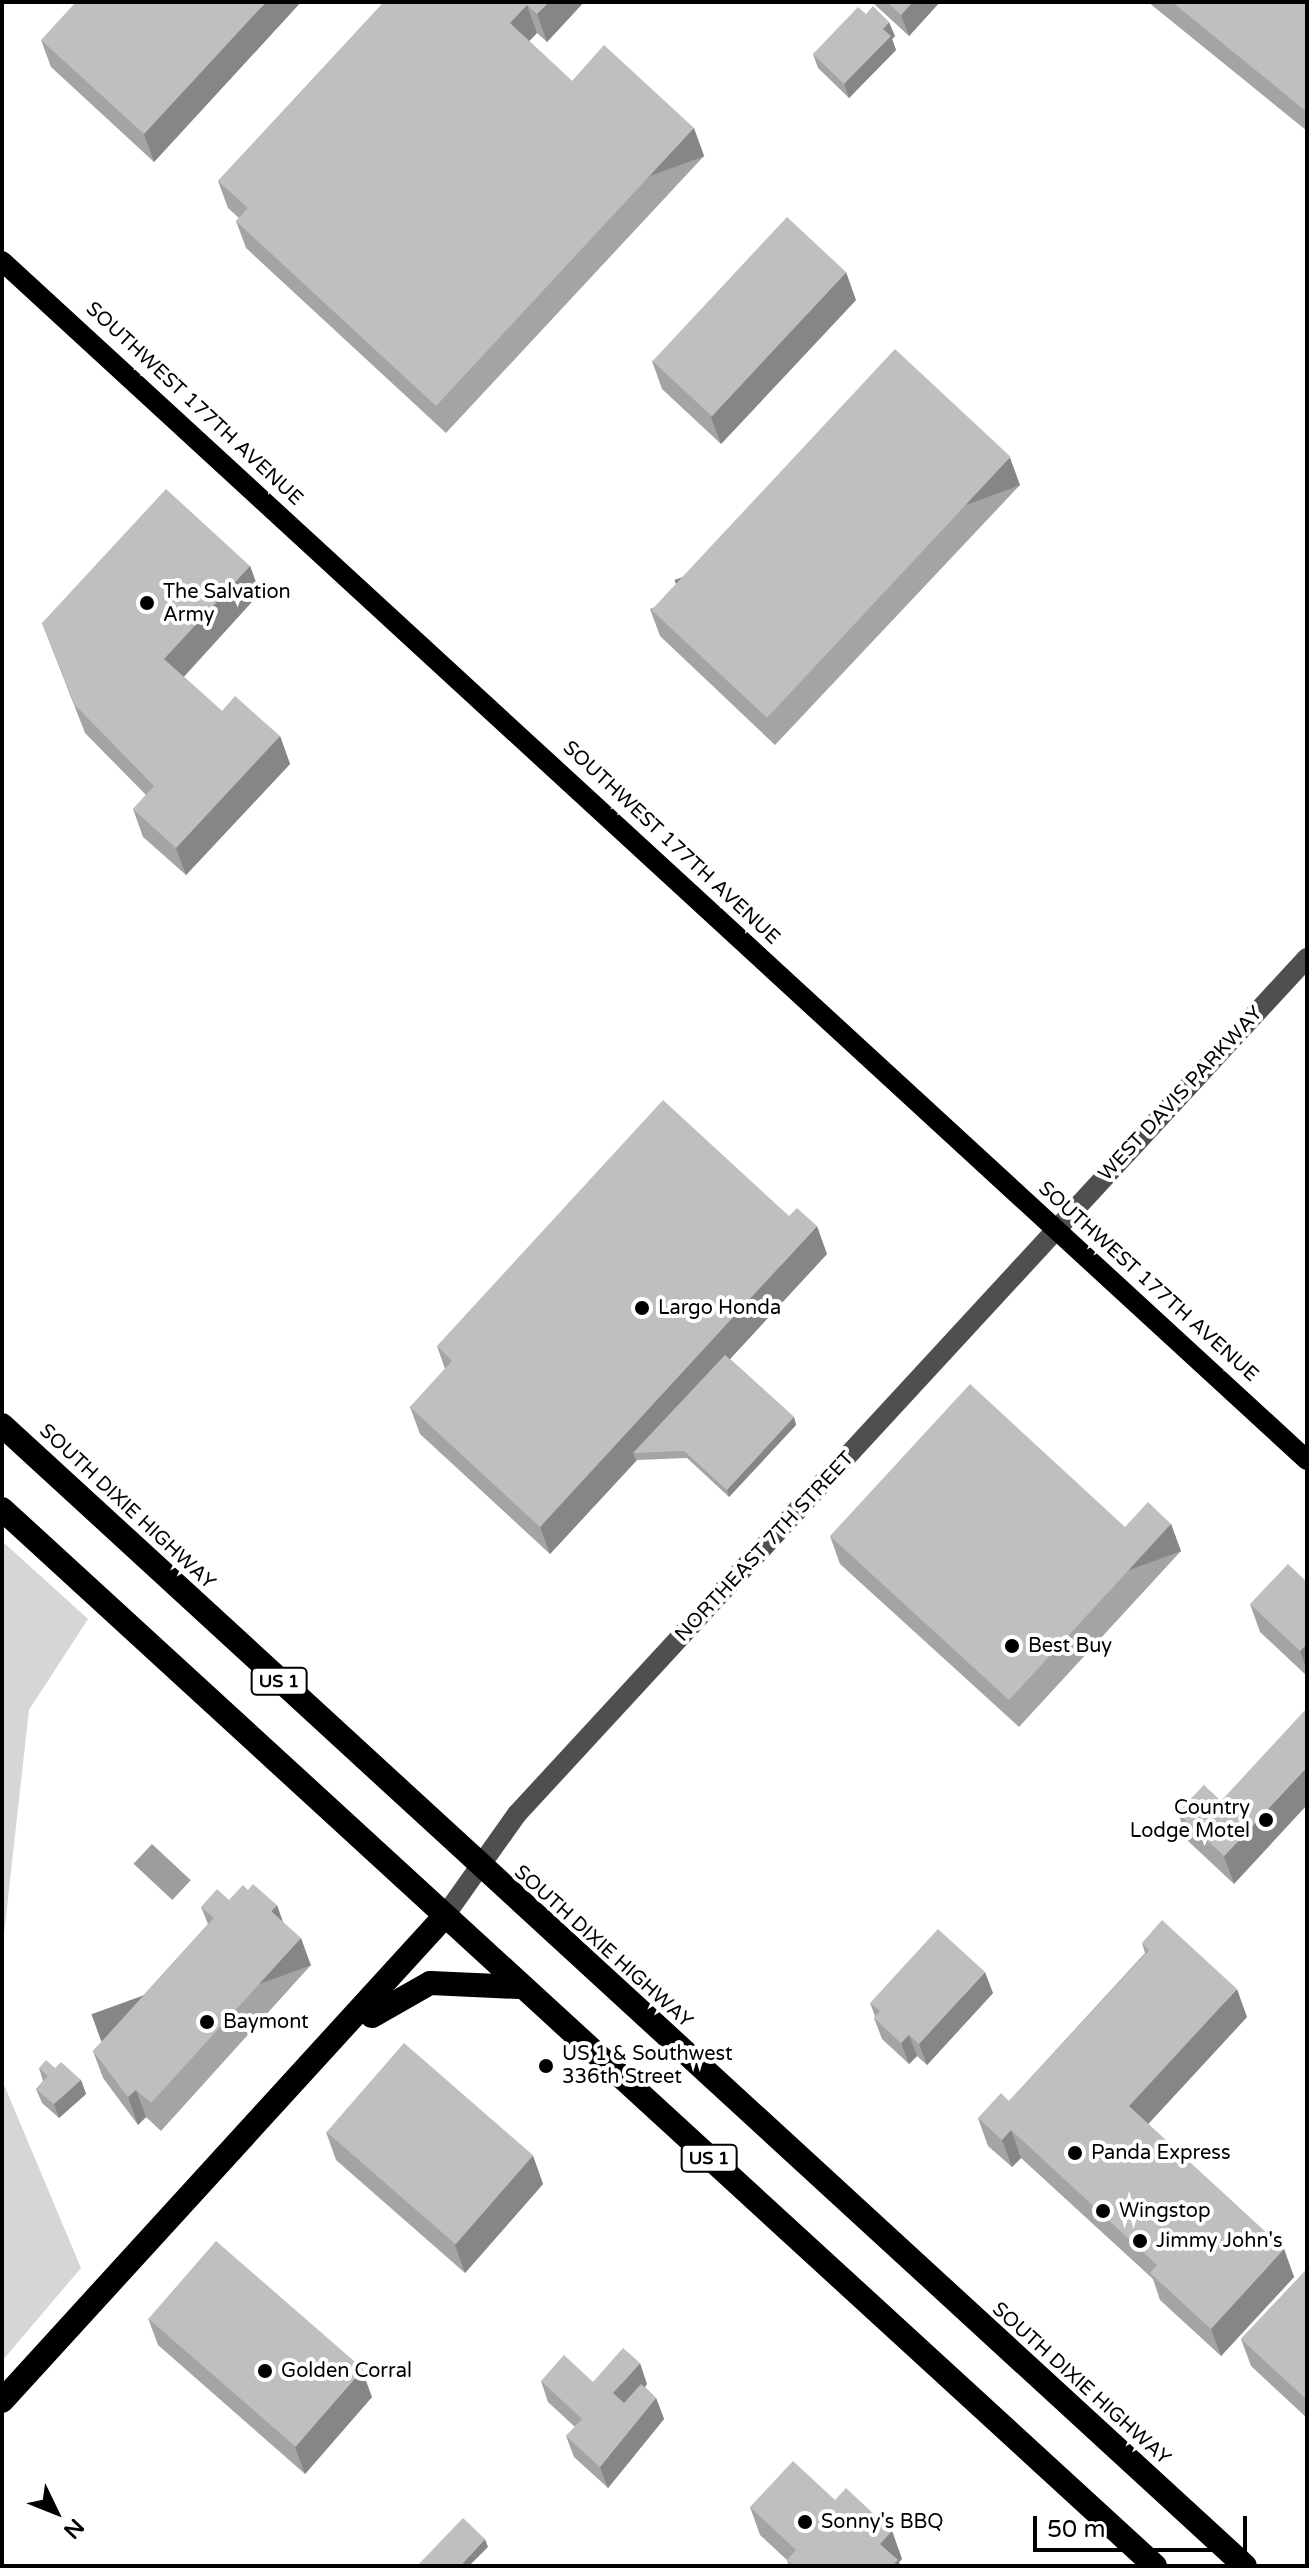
<!DOCTYPE html>
<html>
<head>
<meta charset="utf-8">
<style>
	body { margin:0 }
	#map { position:relative; width:1309px; height:2568px; overflow:hidden; background:#fff; font-family:"Varela Round",sans-serif }
	div>[style] { position:absolute }
	.green>* { inset:0; background:#d6d6d6 }
	.water>* { inset:0; background:#9d9d9d; transform-origin:0 0 }
	.minor>* { height:20px; margin:-10px; padding:0 10px; transform-origin:10px; border-radius:10px; background:#4f4f4f }
	.major>* { height:20px; margin:-10px; padding:0 10px; transform-origin:10px; border-radius:10px; background:#000 }
	.highway>* { height:24px; margin:-12px; padding:0 12px; transform-origin:12px; border-radius:12px; background:#000 }
	.wall>* { inset:0; background:#a4a4a4 }
	.shaded-wall>* { inset:0; background:#868686; transform-origin:0 0 }
	.building>* { inset:0; background:#bfbfbf; transform-origin:0 0 }
	.dots>* { width:22px; height:22px; translate:-50% -50%; box-sizing:border-box; border:4px solid #fff; border-radius:50% }
	span { translate:-50% -50%; white-space:nowrap; text-align:center; line-height:1.15; -webkit-text-stroke:8px #fff; paint-order:stroke }
	.shield-label span { padding:2px 6px; background:#fff; border:2px solid; border-radius:6px; -webkit-text-stroke-width:0 }
	.shield-label { font-size:18px; color:#000; font-weight:700 }
	.street-label { font-size:20px; color:#000 }
	.poi-label { font-size:20px; color:#000 }
	.left { translate:0 -50%; text-align:left }
	.right { translate:-100% -50%; text-align:right }
	.frame { position:absolute; inset:0; border:4px solid #000; pointer-events:none }
	.north { position:absolute; left:16px; top:2472px; width:80px; height:80px; -webkit-text-stroke:6px #fff; paint-order:stroke; rotate:133deg; font-size:22px; font-weight:700; line-height:32px; text-align:center; color:#000 }
	.north::after { content:''; display:block; margin:auto; width:28px; height:36px; background:#000; clip-path:polygon(50% 0,100% 100%,50% 72%,0 100%) }
	.scale { position:absolute; left:1033px; top:2516px; width:214px; height:36px; box-sizing:border-box; border:4px solid #000; border-top:0; padding-left:10px; font-size:24px; line-height:28px; white-space:nowrap; color:#000; -webkit-text-stroke:6px #fff; paint-order:stroke }
</style>
</head>
<body>
<div id="map">
	<div class="green">
		<i style="clip-path:polygon(2px 1541px,88px 1619px,29px 1710px,2px 1952px)"></i>
		<i style="clip-path:polygon(2px 2080px,81px 2268px,2px 2361px)"></i>
	</div>
	<div class="water">
		<i style="left:152px;top:1844px;width:53px;height:27px;rotate:43deg"></i>
	</div>
	<div class="minor">
		<i style="left:444px;top:1917px;width:126px;rotate:-54.7deg"></i>
		<i style="left:517px;top:1814px;width:1165px;rotate:-47.3deg"></i>
	</div>
	<div class="major">
		<i style="left:2px;top:261px;width:1772px;rotate:42.58deg"></i>
	</div>
	<div class="highway">
		<i style="left:2px;top:1425px;width:1687px;rotate:42.55deg"></i>
		<i style="left:2px;top:1509px;width:1564px;rotate:42.51deg"></i>
		<i style="left:372px;top:2016px;width:67px;rotate:-29.6deg"></i>
		<i style="left:430px;top:1983px;width:89px;rotate:2.6deg"></i>
		<i style="left:2px;top:2401px;width:655px;rotate:-47.6deg"></i>
	</div>
	<div class="wall">
		<i style="clip-path:polygon(301px 2px,154px 162px,51px 67px,41px 40px)"></i>
		<i style="clip-path:polygon(384px 2px,584px 2px,547px 42px,537px 33px,529px 41px,572px 81px,704px 156px,446px 433px,246px 248px,236px 221px,239px 218px,228px 208px,218px 181px)"></i>
		<i style="clip-path:polygon(872px 2px,940px 2px,909px 36px)"></i>
		<i style="clip-path:polygon(1148px 2px,1307px 2px,1307px 131px)"></i>
		<i style="clip-path:polygon(866px 14px,895px 36px,892px 39px,896px 50px,849px 98px,818px 68px,813px 54px)"></i>
		<i style="clip-path:polygon(856px 300px,721px 444px,662px 389px,652px 361px)"></i>
		<i style="clip-path:polygon(1010px 458px,1020px 485px,775px 745px,660px 636px,650px 609px)"></i>
		<i style="clip-path:polygon(250px 566px,260px 593px,184px 677px,222px 711px,280px 736px,290px 764px,186px 875px,143px 837px,133px 809px,146px 795px,85px 733px,42px 623px)"></i>
		<i style="clip-path:polygon(827px 1254px,730px 1359px,794px 1417px,796px 1425px,729px 1497px,687px 1458px,637px 1460px,550px 1554px,420px 1434px,410px 1407px,445px 1369px,437px 1346px)"></i>
		<i style="clip-path:polygon(1171px 1524px,1181px 1551px,1019px 1727px,840px 1564px,830px 1536px,1125px 1527px)"></i>
		<i style="clip-path:polygon(1307px 1582px,1307px 1676px,1260px 1632px,1250px 1604px)"></i>
		<i style="clip-path:polygon(1204px 1785px,1234px 1884px,1188px 1841px,1178px 1813px)"></i>
		<i style="clip-path:polygon(229px 1900px,282px 1921px,311px 1965px,161px 2131px,146px 2117px,138px 2125px,103px 2078px,93px 2051px,208px 1924px,201px 1907px)"></i>
		<i style="clip-path:polygon(1142px 1943px,1247px 2017px,1148px 2124px,1284px 2249px,1294px 2277px,1221px 2356px,1160px 2300px,1153px 2279px,1021px 2158px,1012px 2167px,988px 2146px,978px 2118px,1009px 2101px,1145px 1953px)"></i>
		<i style="clip-path:polygon(993px 1993px,927px 2065px,917px 2056px,909px 2064px,882px 2039px,874px 2018px,875px 2016px,870px 2003px)"></i>
		<i style="clip-path:polygon(39px 2068px,55px 2068px,81px 2080px,86px 2094px,59px 2118px,42px 2103px,36px 2089px,43px 2081px)"></i>
		<i style="clip-path:polygon(326px 2132px,533px 2156px,543px 2184px,465px 2273px,336px 2160px)"></i>
		<i style="clip-path:polygon(1307px 2269px,1307px 2418px,1251px 2366px,1241px 2339px)"></i>
		<i style="clip-path:polygon(148px 2318px,372px 2397px,305px 2474px,158px 2345px)"></i>
		<i style="clip-path:polygon(541px 2381px,647px 2384px,645px 2387px,656px 2398px,664px 2419px,608px 2488px,574px 2457px,566px 2436px,575px 2427px,548px 2402px)"></i>
		<i style="clip-path:polygon(835px 2500px,892px 2531px,902px 2559px,899px 2562px,900px 2566px,789px 2566px,787px 2560px,760px 2535px,750px 2507px)"></i>
	</div>
	<div class="shaded-wall">
		<i style="clip-path:polygon(266px 2px,301px 2px,154px 162px,144px 134px)"></i>
		<i style="clip-path:polygon(549px 2px,584px 2px,547px 42px,537px 14px)"></i>
		<i style="clip-path:polygon(913px 2px,940px 2px,909px 36px,901px 15px)"></i>
		<i style="clip-path:polygon(527px 5px,537px 33px,520px 51px,510px 23px)"></i>
		<i style="clip-path:polygon(889px 22px,895px 36px,892px 39px,896px 50px,849px 98px,844px 84px,883px 29px)"></i>
		<i style="left:694px;top:128px;width:30px;height:379px;rotate:70deg"></i>
		<i style="clip-path:polygon(846px 272px,856px 300px,721px 444px,711px 417px)"></i>
		<i style="left:1010px;top:458px;width:29px;height:357px;rotate:70deg"></i>
		<i style="clip-path:polygon(250px 566px,260px 593px,174px 687px,164px 659px)"></i>
		<i style="clip-path:polygon(280px 736px,290px 764px,186px 875px,176px 848px)"></i>
		<i style="clip-path:polygon(817px 1226px,827px 1254px,644px 1452px,633px 1453px,636px 1460px,637px 1460px,550px 1554px,540px 1527px)"></i>
		<i style="clip-path:polygon(794px 1417px,796px 1425px,729px 1497px,727px 1490px)"></i>
		<i style="left:1171px;top:1524px;width:29px;height:239px;rotate:70deg"></i>
		<i style="clip-path:polygon(1307px 1644px,1307px 1670px,1300px 1651px)"></i>
		<i style="clip-path:polygon(1307px 1767px,1307px 1805px,1234px 1884px,1224px 1856px)"></i>
		<i style="clip-path:polygon(277px 1905px,287px 1933px,271px 1911px)"></i>
		<i style="left:301px;top:1938px;width:29px;height:223px;rotate:70deg"></i>
		<i style="clip-path:polygon(985px 1972px,993px 1993px,927px 2065px,919px 2044px)"></i>
		<i style="clip-path:polygon(1237px 1989px,1247px 2017px,1139px 2134px,1129px 2106px)"></i>
		<i style="clip-path:polygon(909px 2035px,917px 2056px,909px 2064px,901px 2043px)"></i>
		<i style="clip-path:polygon(81px 2080px,86px 2094px,59px 2118px,54px 2104px)"></i>
		<i style="clip-path:polygon(136px 2090px,146px 2117px,138px 2125px,128px 2097px)"></i>
		<i style="clip-path:polygon(1011px 2130px,1021px 2158px,1012px 2167px,1002px 2140px)"></i>
		<i style="clip-path:polygon(533px 2156px,543px 2184px,465px 2273px,455px 2245px)"></i>
		<i style="clip-path:polygon(1284px 2249px,1294px 2277px,1221px 2356px,1211px 2329px)"></i>
		<i style="clip-path:polygon(640px 2363px,647px 2384px,621px 2414px,613px 2393px)"></i>
		<i style="clip-path:polygon(362px 2370px,372px 2397px,305px 2474px,295px 2447px)"></i>
		<i style="clip-path:polygon(656px 2398px,664px 2419px,608px 2488px,600px 2467px)"></i>
		<i style="clip-path:polygon(892px 2531px,902px 2559px,899px 2562px,900px 2566px,888px 2566px,880px 2544px)"></i>
		<i style="clip-path:polygon(485px 2539px,488px 2547px,469px 2566px,460px 2566px)"></i>
	</div>
	<div class="building">
		<i style="clip-path:polygon(76px 2px,266px 2px,144px 134px,41px 40px)"></i>
		<i style="clip-path:polygon(384px 2px,549px 2px,537px 14px,527px 5px,510px 23px,572px 81px,604px 45px,694px 128px,436px 406px,236px 221px,248px 208px,218px 181px)"></i>
		<i style="clip-path:polygon(887px 2px,913px 2px,901px 15px)"></i>
		<i style="clip-path:polygon(1172px 2px,1307px 2px,1307px 112px)"></i>
		<i style="clip-path:polygon(873px 6px,889px 22px,883px 29px,891px 36px,844px 84px,813px 54px,858px 7px,866px 14px)"></i>
		<i style="left:787px;top:217px;width:81px;height:197px;rotate:43deg"></i>
		<i style="left:895px;top:349px;width:158px;height:357px;rotate:43deg"></i>
		<i style="clip-path:polygon(166px 489px,250px 566px,164px 659px,222px 711px,235px 696px,280px 736px,176px 848px,133px 809px,154px 786px,75px 705px,42px 623px)"></i>
		<i style="clip-path:polygon(663px 1100px,789px 1216px,797px 1208px,817px 1226px,540px 1527px,410px 1407px,452px 1361px,437px 1346px)"></i>
		<i style="clip-path:polygon(725px 1355px,794px 1417px,727px 1490px,684px 1451px,633px 1453px)"></i>
		<i style="clip-path:polygon(970px 1384px,1125px 1527px,1148px 1502px,1171px 1524px,1009px 1700px,830px 1536px)"></i>
		<i style="clip-path:polygon(1288px 1564px,1307px 1582px,1307px 1644px,1300px 1651px,1250px 1604px)"></i>
		<i style="clip-path:polygon(1307px 1708px,1307px 1767px,1224px 1856px,1178px 1813px,1204px 1785px,1221px 1801px)"></i>
		<i style="clip-path:polygon(253px 1884px,277px 1905px,271px 1911px,301px 1938px,151px 2103px,136px 2090px,128px 2097px,93px 2051px,214px 1918px,201px 1907px,217px 1889px,229px 1900px,243px 1885px,248px 1890px)"></i>
		<i style="clip-path:polygon(1162px 1920px,1237px 1989px,1129px 2106px,1284px 2249px,1211px 2329px,1150px 2273px,1157px 2265px,1011px 2130px,1002px 2140px,978px 2118px,1001px 2093px,1009px 2101px,1149px 1950px,1142px 1943px)"></i>
		<i style="clip-path:polygon(938px 1929px,985px 1972px,919px 2044px,909px 2035px,901px 2043px,874px 2018px,880px 2011px,870px 2003px)"></i>
		<i style="left:404px;top:2043px;width:171px;height:118px;rotate:41deg"></i>
		<i style="clip-path:polygon(46px 2060px,55px 2068px,61px 2062px,81px 2080px,54px 2104px,36px 2089px,48px 2076px,39px 2068px)"></i>
		<i style="left:216px;top:2241px;width:195px;height:103px;rotate:41deg"></i>
		<i style="clip-path:polygon(1307px 2269px,1307px 2400px,1241px 2339px)"></i>
		<i style="clip-path:polygon(623px 2348px,640px 2363px,613px 2393px,624px 2403px,641px 2384px,656px 2398px,600px 2467px,566px 2436px,582px 2419px,541px 2381px,564px 2355px,593px 2382px)"></i>
		<i style="clip-path:polygon(793px 2461px,835px 2500px,846px 2488px,892px 2531px,880px 2544px,898px 2560px,892px 2566px,794px 2566px,787px 2560px,796px 2550px,750px 2507px)"></i>
		<i style="clip-path:polygon(463px 2518px,485px 2539px,460px 2566px,417px 2566px)"></i>
	</div>
	<div class="dots">
		<i style="left:147px;top:603px;background:#000"></i>
		<i style="left:642px;top:1308px;background:#000"></i>
		<i style="left:1012px;top:1646px;background:#000"></i>
		<i style="left:1266px;top:1820px;background:#000"></i>
		<i style="left:207px;top:2022px;background:#000"></i>
		<i style="left:546px;top:2066px;background:#000"></i>
		<i style="left:1075px;top:2153px;background:#000"></i>
		<i style="left:1103px;top:2211px;background:#000"></i>
		<i style="left:1140px;top:2241px;background:#000"></i>
		<i style="left:265px;top:2371px;background:#000"></i>
		<i style="left:805px;top:2522px;background:#000"></i>
	</div>
	<div class="shield-label">
		<span style="left:279px;top:1681px">US 1</span>
		<span style="left:709px;top:2158px">US 1</span>
	</div>
	<div class="street-label">
		<span style="left:194px;top:404px;rotate:43deg">SOUTHWEST 177TH AVENUE</span>
		<span style="left:671px;top:843px;rotate:43deg">SOUTHWEST 177TH AVENUE</span>
		<span style="left:1181px;top:1094px;rotate:-47deg">WEST DAVIS PARKWAY</span>
		<span style="left:1148px;top:1282px;rotate:42deg">SOUTHWEST 177TH AVENUE</span>
		<span style="left:127px;top:1507px;rotate:43deg">SOUTH DIXIE HIGHWAY</span>
		<span style="left:765px;top:1547px;rotate:-47deg">NORTHEAST 7TH STREET</span>
		<span style="left:603px;top:1947px;rotate:42deg">SOUTH DIXIE HIGHWAY</span>
		<span style="left:1081px;top:2384px;rotate:42deg">SOUTH DIXIE HIGHWAY</span>
	</div>
	<div class="poi-label">
		<span class="left" style="left:163px;top:604px">The Salvation<br>Army</span>
		<span class="left" style="left:658px;top:1308px">Largo Honda</span>
		<span class="left" style="left:1028px;top:1646px">Best Buy</span>
		<span class="right" style="left:1250px;top:1820px">Country<br>Lodge Motel</span>
		<span class="left" style="left:223px;top:2022px">Baymont</span>
		<span class="left" style="left:562px;top:2066px">US 1 &amp; Southwest<br>336th Street</span>
		<span class="left" style="left:1091px;top:2153px">Panda Express</span>
		<span class="left" style="left:1119px;top:2211px">Wingstop</span>
		<span class="left" style="left:1156px;top:2241px">Jimmy John's</span>
		<span class="left" style="left:281px;top:2371px">Golden Corral</span>
		<span class="left" style="left:821px;top:2522px">Sonny's BBQ</span>
	</div>
	<div class="frame"></div>
	<div class="north">N</div>
	<div class="scale">50 m</div>
</div>
</body>
</html>
